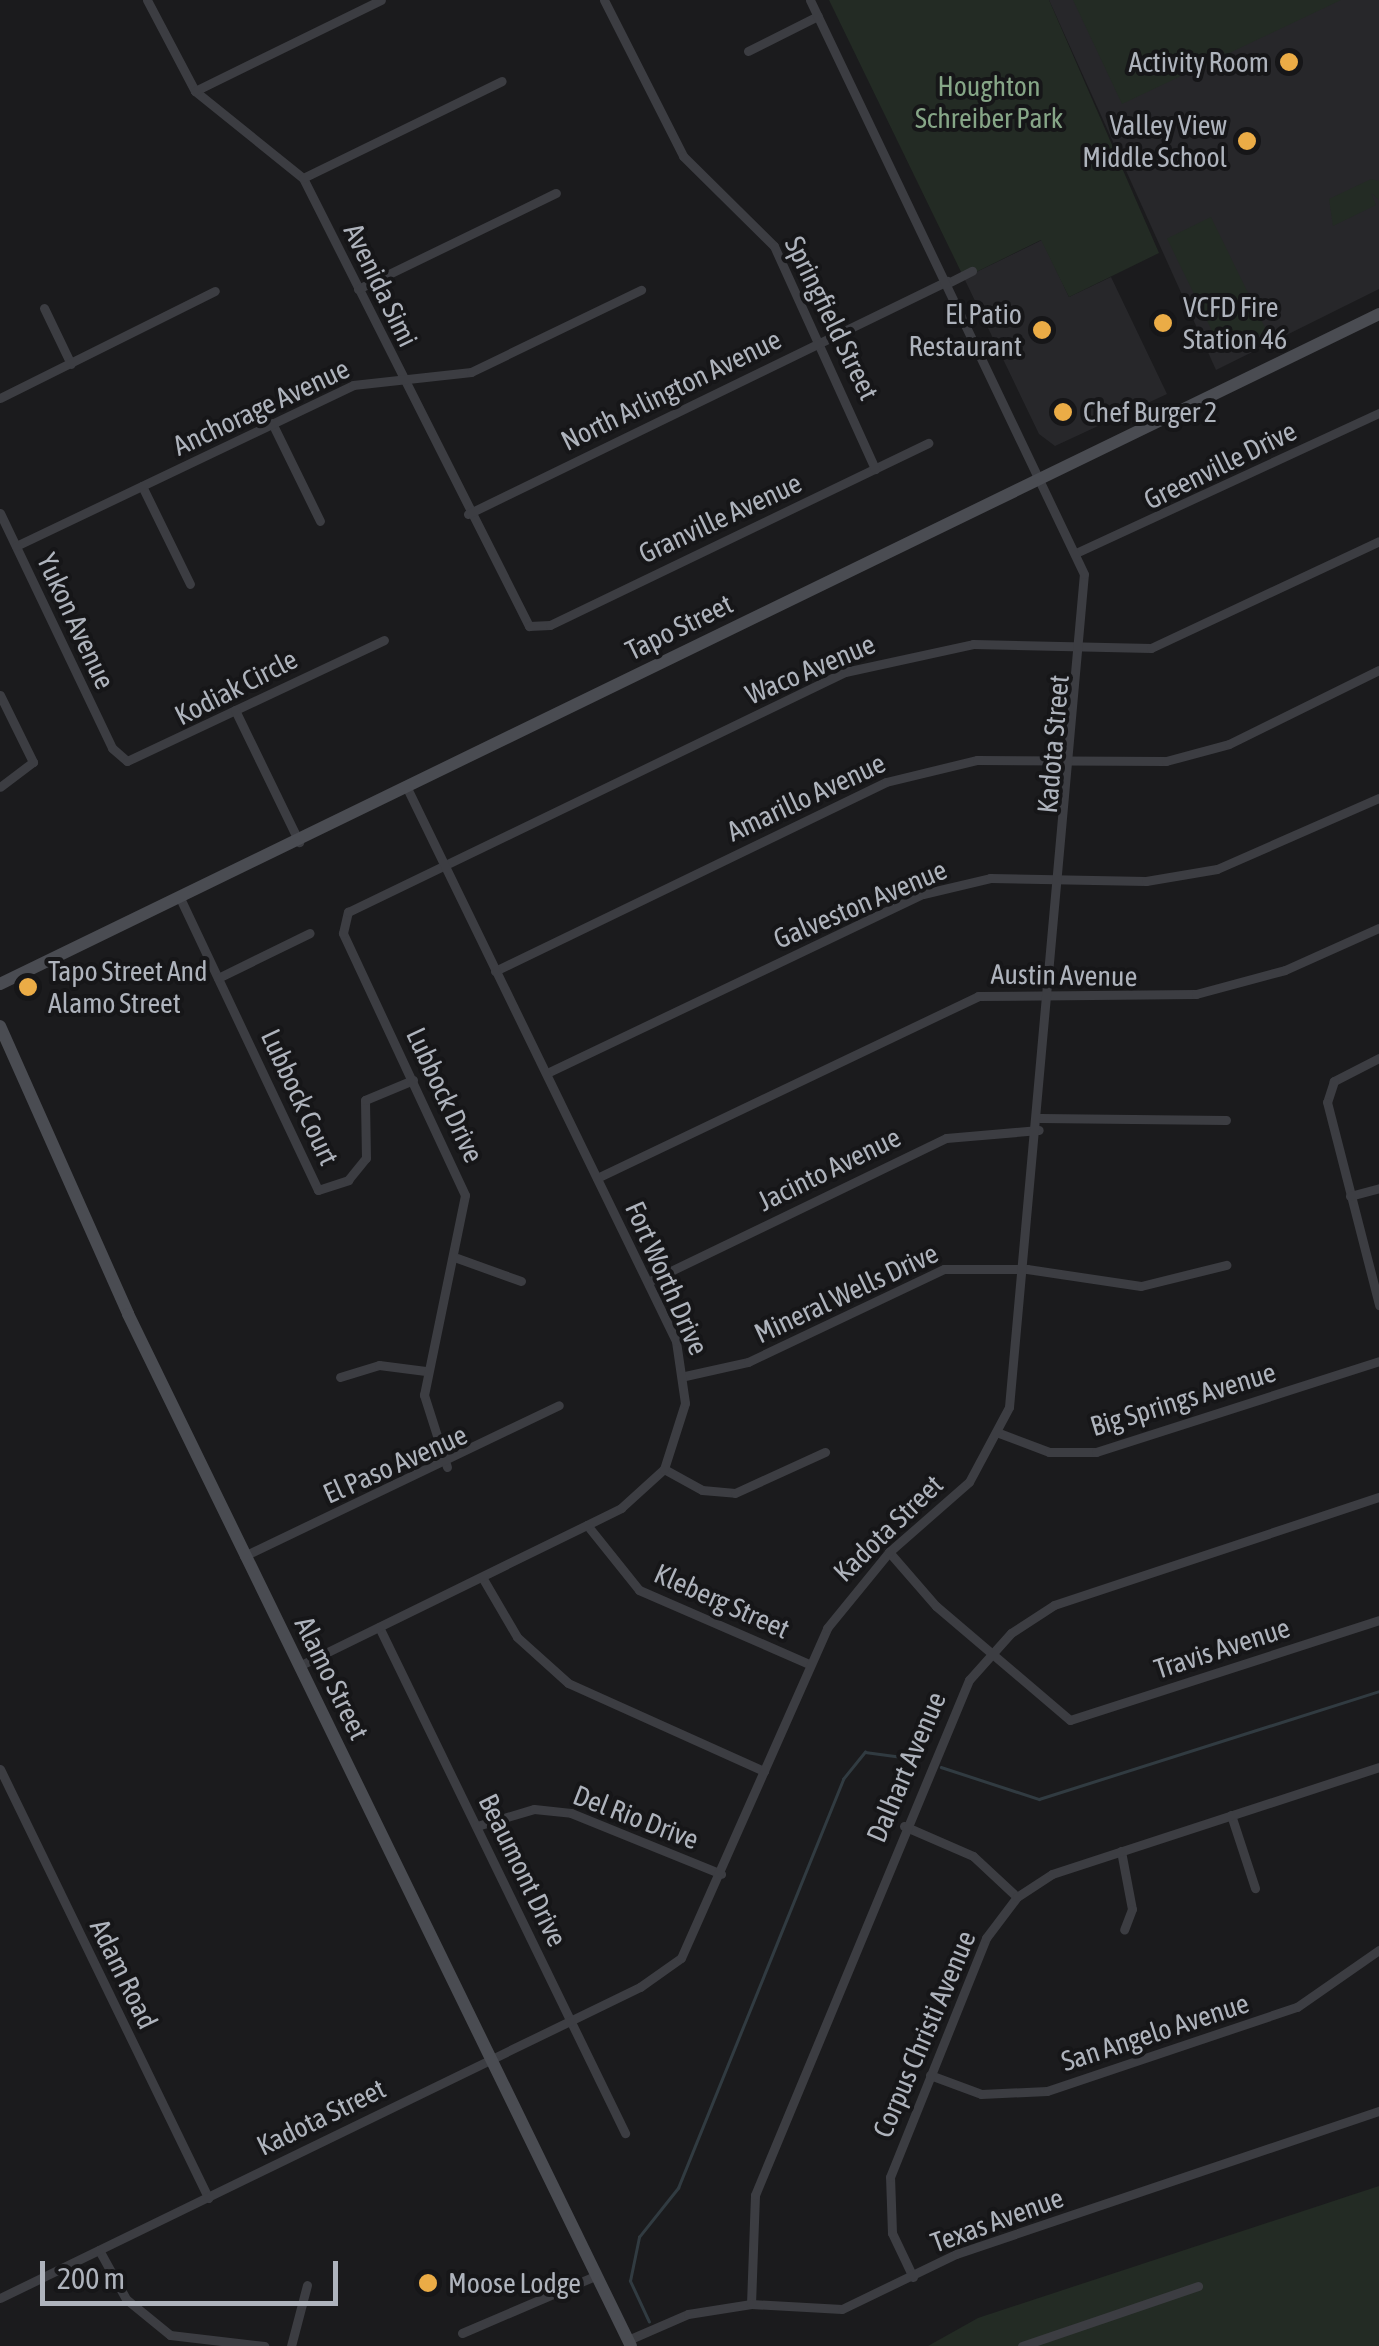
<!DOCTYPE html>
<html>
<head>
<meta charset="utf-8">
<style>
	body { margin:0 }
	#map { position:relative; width:1379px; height:2346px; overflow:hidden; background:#1b1b1d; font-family:"Asap Condensed",sans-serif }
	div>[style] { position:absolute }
	.built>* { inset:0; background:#27272a }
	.green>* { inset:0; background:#232b24; transform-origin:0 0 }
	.stream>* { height:2.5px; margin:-1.25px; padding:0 1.25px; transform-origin:1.25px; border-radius:1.25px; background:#313b41 }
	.street>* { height:9px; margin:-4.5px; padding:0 4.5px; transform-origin:4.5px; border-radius:4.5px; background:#3c3d42 }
	.secondary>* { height:12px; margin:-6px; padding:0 6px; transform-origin:6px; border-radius:6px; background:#4a4c52 }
	.dots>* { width:28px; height:28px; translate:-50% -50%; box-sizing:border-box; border:5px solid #161618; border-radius:50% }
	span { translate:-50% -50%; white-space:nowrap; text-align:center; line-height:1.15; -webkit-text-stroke:8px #161618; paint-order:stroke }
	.poi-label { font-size:28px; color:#aeb3bc }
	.right { translate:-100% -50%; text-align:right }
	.left { translate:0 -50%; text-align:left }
	.park-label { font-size:28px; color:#86a687 }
	.street-label { font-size:28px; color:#aeb3bc }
	.scale { position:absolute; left:40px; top:2261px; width:298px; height:45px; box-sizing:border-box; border:5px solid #aeb3bc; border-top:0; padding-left:12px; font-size:30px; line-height:35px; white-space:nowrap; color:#aeb3bc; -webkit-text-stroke:8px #161618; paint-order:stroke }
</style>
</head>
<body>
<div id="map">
	<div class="built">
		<i style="clip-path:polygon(1049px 0,1379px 0,1379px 289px,1216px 370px)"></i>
		<i style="clip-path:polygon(1042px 240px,1069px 297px,1111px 277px,1167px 394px,1055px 446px,1039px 434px,964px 278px)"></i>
	</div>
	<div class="green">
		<i style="clip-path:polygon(829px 0,1049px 0,1159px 253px,1069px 297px,1041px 240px,964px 278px)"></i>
		<i style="clip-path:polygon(1073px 0,1341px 0,1122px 104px)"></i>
		<i style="clip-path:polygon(1371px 179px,1379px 181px,1379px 200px,1371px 193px,1376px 205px,1333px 226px,1329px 199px)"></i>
		<i style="left:1211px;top:217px;width:127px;height:49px;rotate:64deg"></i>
		<i style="clip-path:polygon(1379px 2186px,1379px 2346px,928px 2346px,978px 2318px)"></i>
	</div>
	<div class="stream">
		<i style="left:941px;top:1767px;width:103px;rotate:18.1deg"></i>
		<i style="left:1039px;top:1799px;width:357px;rotate:-17.6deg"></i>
		<i style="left:649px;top:2322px;width:45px;rotate:-114.9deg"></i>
		<i style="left:630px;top:2281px;width:45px;rotate:-78.4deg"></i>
		<i style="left:639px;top:2237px;width:63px;rotate:-51.5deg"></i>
		<i style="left:678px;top:2188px;width:441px;rotate:-68deg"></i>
		<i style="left:843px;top:1779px;width:35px;rotate:-51deg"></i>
		<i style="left:865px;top:1752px;width:52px;rotate:7.7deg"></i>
	</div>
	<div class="street">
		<i style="left:147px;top:0;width:103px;rotate:62.2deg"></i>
		<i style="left:195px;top:91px;width:139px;rotate:38.9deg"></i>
		<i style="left:303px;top:178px;width:502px;rotate:63.23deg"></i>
		<i style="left:529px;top:626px;width:21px;rotate:-3deg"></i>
		<i style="left:550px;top:625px;width:420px;rotate:-25.7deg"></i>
		<i style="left:604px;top:0;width:175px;rotate:63.1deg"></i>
		<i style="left:683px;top:156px;width:128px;rotate:44.7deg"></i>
		<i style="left:774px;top:246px;width:245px;rotate:65.6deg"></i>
		<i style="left:748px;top:51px;width:78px;rotate:-26.6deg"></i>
		<i style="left:195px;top:91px;width:207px;rotate:-26.1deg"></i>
		<i style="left:303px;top:178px;width:221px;rotate:-26deg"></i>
		<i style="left:948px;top:283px;width:27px;rotate:-27deg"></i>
		<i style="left:358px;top:289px;width:220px;rotate:-25.9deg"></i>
		<i style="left:44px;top:308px;width:62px;rotate:64.3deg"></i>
		<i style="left:0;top:398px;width:240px;rotate:-26.5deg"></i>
		<i style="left:272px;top:423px;width:109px;rotate:63.9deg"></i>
		<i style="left:142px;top:486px;width:109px;rotate:63.9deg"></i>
		<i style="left:0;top:513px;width:260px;rotate:64.5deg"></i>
		<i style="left:112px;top:748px;width:20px;rotate:41deg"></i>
		<i style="left:127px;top:761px;width:284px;rotate:-25.2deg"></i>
		<i style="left:468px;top:514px;width:533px;rotate:-25.94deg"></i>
		<i style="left:16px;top:546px;width:373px;rotate:-25.5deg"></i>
		<i style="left:353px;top:385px;width:119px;rotate:-6.3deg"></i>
		<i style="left:471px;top:372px;width:189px;rotate:-25.8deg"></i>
		<i style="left:1078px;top:552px;width:332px;rotate:-24.8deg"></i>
		<i style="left:0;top:695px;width:75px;rotate:63.8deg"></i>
		<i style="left:33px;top:762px;width:41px;rotate:142.9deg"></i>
		<i style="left:235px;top:710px;width:147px;rotate:64.1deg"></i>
		<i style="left:180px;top:898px;width:323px;rotate:64.7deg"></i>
		<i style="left:318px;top:1190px;width:32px;rotate:-18deg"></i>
		<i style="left:348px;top:1180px;width:28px;rotate:-51deg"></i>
		<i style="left:366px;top:1158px;width:58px;rotate:-91deg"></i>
		<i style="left:365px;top:1100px;width:52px;rotate:-22.6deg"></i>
		<i style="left:495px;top:971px;width:434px;rotate:-25.8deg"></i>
		<i style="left:886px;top:782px;width:94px;rotate:-13.6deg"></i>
		<i style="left:977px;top:760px;width:189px;rotate:0.3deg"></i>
		<i style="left:1166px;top:761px;width:65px;rotate:-15.1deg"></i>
		<i style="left:1229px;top:744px;width:167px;rotate:-26.3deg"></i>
		<i style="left:218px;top:978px;width:102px;rotate:-26.1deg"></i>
		<i style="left:1379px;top:1058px;width:51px;rotate:152.9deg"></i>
		<i style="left:1334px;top:1081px;width:22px;rotate:108deg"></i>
		<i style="left:1327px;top:1102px;width:210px;rotate:75.6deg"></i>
		<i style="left:547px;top:1073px;width:416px;rotate:-25.5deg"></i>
		<i style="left:923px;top:894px;width:69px;rotate:-13.4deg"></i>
		<i style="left:990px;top:878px;width:156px;rotate:1.1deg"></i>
		<i style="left:1146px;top:881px;width:72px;rotate:-9.6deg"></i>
		<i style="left:1217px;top:869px;width:177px;rotate:-23.7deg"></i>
		<i style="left:1040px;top:1118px;width:186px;rotate:0.6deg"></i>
		<i style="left:597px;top:1178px;width:422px;rotate:-25.5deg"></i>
		<i style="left:978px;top:996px;width:218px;rotate:-0.5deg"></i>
		<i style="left:1196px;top:994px;width:92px;rotate:-15.1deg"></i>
		<i style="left:1285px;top:970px;width:103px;rotate:-24.1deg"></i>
		<i style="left:1350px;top:1196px;width:30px;rotate:-15deg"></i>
		<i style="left:457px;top:1258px;width:68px;rotate:19.8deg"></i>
		<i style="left:648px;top:1282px;width:331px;rotate:-25.8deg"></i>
		<i style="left:946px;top:1138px;width:93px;rotate:-4.9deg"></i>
		<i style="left:685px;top:1376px;width:65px;rotate:-12.5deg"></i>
		<i style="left:748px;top:1362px;width:217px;rotate:-25.4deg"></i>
		<i style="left:944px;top:1269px;width:83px"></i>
		<i style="left:1027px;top:1269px;width:115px;rotate:8.5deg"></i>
		<i style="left:1141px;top:1286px;width:88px;rotate:-13.9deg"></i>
		<i style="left:340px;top:1377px;width:41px;rotate:-17.1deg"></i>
		<i style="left:379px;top:1365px;width:47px;rotate:7.3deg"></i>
		<i style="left:999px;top:1433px;width:53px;rotate:20.8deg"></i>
		<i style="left:1049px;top:1452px;width:47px"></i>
		<i style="left:1096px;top:1452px;width:297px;rotate:-17.8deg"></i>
		<i style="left:447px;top:1467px;width:76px;rotate:-107.7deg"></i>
		<i style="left:424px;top:1395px;width:204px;rotate:-78.4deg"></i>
		<i style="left:465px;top:1195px;width:289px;rotate:-115deg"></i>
		<i style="left:343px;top:933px;width:22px;rotate:-77deg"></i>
		<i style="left:348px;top:912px;width:552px;rotate:-25.78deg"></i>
		<i style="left:845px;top:672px;width:131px;rotate:-12.3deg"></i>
		<i style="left:973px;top:644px;width:178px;rotate:1.3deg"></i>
		<i style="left:1151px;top:648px;width:252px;rotate:-25.1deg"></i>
		<i style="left:664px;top:1469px;width:43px;rotate:28.9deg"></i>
		<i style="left:702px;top:1490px;width:33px;rotate:5deg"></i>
		<i style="left:735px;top:1493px;width:99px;rotate:-24.5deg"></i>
		<i style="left:587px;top:1525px;width:83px;rotate:51.3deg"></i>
		<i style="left:639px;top:1590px;width:185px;rotate:23.5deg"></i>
		<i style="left:889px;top:1552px;width:72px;rotate:49deg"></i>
		<i style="left:936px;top:1606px;width:176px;rotate:40.4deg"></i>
		<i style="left:1070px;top:1720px;width:325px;rotate:-17.9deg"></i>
		<i style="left:244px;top:1556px;width:349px;rotate:-25.6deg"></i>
		<i style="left:482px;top:1577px;width:69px;rotate:59.7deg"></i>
		<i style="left:517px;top:1637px;width:69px;rotate:42deg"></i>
		<i style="left:568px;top:1683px;width:215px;rotate:24.2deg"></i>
		<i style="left:379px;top:1627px;width:563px;rotate:64.07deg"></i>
		<i style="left:299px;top:1666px;width:359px;rotate:-26.1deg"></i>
		<i style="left:621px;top:1508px;width:58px;rotate:-42.2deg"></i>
		<i style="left:664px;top:1469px;width:69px;rotate:-72.3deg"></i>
		<i style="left:685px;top:1403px;width:63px;rotate:-98.3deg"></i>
		<i style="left:676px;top:1341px;width:613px;rotate:-115.94deg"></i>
		<i style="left:0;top:1769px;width:477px;rotate:64.1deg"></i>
		<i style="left:1231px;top:1815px;width:77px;rotate:71.8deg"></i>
		<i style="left:477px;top:1826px;width:59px;rotate:-16.6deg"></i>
		<i style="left:534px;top:1809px;width:37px;rotate:6deg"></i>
		<i style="left:571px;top:1813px;width:162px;rotate:22.1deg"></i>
		<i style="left:904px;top:1826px;width:75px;rotate:23.5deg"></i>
		<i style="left:973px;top:1856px;width:60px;rotate:43deg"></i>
		<i style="left:1121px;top:1851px;width:59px;rotate:79.3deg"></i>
		<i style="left:1132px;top:1909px;width:22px;rotate:111deg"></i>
		<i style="left:930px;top:2075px;width:54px;rotate:20.4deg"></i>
		<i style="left:981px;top:2094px;width:66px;rotate:-2.6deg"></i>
		<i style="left:1047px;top:2091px;width:264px;rotate:-18.6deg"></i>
		<i style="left:1297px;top:2007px;width:100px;rotate:-34.8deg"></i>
		<i style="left:99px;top:2250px;width:56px;rotate:61.1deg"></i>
		<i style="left:126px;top:2299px;width:57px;rotate:39.3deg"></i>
		<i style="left:170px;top:2335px;width:95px;rotate:6.7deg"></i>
		<i style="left:913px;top:2277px;width:49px;rotate:-115.5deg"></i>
		<i style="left:892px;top:2233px;width:56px;rotate:-92deg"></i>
		<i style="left:890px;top:2177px;width:258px;rotate:-68.1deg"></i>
		<i style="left:986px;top:1938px;width:51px;rotate:-52.9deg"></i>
		<i style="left:1017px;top:1897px;width:42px;rotate:-33.3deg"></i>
		<i style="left:1052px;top:1874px;width:344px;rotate:-18.1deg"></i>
		<i style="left:0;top:2298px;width:712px;rotate:-25.92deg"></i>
		<i style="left:640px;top:1987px;width:50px;rotate:-35.3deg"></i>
		<i style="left:681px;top:1958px;width:361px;rotate:-66.1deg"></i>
		<i style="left:827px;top:1628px;width:98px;rotate:-50.8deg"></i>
		<i style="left:889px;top:1552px;width:106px;rotate:-41.2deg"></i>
		<i style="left:969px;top:1482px;width:85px;rotate:-61.9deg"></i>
		<i style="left:1009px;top:1407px;width:836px;rotate:-84.86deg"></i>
		<i style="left:1084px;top:574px;width:636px;rotate:-115.52deg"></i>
		<i style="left:751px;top:2304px;width:109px;rotate:-87.9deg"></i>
		<i style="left:755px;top:2195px;width:558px;rotate:-67.44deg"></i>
		<i style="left:969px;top:1680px;width:63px;rotate:-48.2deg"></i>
		<i style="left:1011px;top:1633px;width:51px;rotate:-33.1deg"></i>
		<i style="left:1054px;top:1605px;width:342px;rotate:-18.4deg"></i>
		<i style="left:462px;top:2333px;width:145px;rotate:-23.2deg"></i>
		<i style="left:628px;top:2340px;width:65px;rotate:-23.4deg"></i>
		<i style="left:688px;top:2314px;width:64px;rotate:-9deg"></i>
		<i style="left:751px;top:2304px;width:91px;rotate:3.1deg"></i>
		<i style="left:842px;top:2309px;width:127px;rotate:-25.8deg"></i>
		<i style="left:956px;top:2254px;width:447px;rotate:-18.7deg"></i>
		<i style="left:291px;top:2346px;width:63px;rotate:-75.3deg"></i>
		<i style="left:1022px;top:2346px;width:186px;rotate:-18.8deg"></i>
	</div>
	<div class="secondary">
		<i style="left:0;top:984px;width:1533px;rotate:-25.91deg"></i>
		<i style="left:0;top:1026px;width:315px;rotate:66deg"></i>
		<i style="left:128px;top:1314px;width:1148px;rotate:64.02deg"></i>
	</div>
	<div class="dots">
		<i style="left:1289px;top:62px;background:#ebac46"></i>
		<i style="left:1247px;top:141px;background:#ebac46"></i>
		<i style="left:1163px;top:323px;background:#ebac46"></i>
		<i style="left:1042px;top:330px;background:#ebac46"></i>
		<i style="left:1063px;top:412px;background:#ebac46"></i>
		<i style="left:28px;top:987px;background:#ebac46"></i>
		<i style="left:428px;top:2283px;background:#ebac46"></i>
	</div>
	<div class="poi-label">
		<span class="right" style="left:1269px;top:62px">Activity Room</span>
		<span class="right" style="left:1227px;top:141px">Valley View<br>Middle School</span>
		<span class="left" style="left:1183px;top:323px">VCFD Fire<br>Station 46</span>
		<span class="right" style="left:1022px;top:330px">El Patio<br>Restaurant</span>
		<span class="left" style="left:1083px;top:412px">Chef Burger 2</span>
		<span class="left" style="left:48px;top:987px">Tapo Street And<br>Alamo Street</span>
		<span class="left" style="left:448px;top:2283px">Moose Lodge</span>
	</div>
	<div class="park-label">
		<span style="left:989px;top:102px">Houghton<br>Schreiber Park</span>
	</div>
	<div class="street-label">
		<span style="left:381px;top:285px;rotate:64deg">Avenida Simi</span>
		<span style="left:832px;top:318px;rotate:64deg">Springfield Street</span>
		<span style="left:671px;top:390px;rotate:-26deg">North Arlington Avenue</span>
		<span style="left:261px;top:407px;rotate:-25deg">Anchorage Avenue</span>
		<span style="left:1220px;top:465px;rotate:-26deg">Greenville Drive</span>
		<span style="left:720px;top:518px;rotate:-25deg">Granville Avenue</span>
		<span style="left:76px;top:621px;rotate:65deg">Yukon Avenue</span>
		<span style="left:679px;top:627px;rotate:-26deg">Tapo Street</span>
		<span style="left:810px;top:669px;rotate:-23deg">Waco Avenue</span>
		<span style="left:236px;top:687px;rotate:-27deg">Kodiak Circle</span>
		<span style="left:1053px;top:744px;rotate:-85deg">Kadota Street</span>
		<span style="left:806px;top:797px;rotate:-25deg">Amarillo Avenue</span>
		<span style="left:860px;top:904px;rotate:-23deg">Galveston Avenue</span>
		<span style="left:1064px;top:975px;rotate:1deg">Austin Avenue</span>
		<span style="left:445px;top:1095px;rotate:65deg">Lubbock Drive</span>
		<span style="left:300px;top:1097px;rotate:65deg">Lubbock Court</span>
		<span style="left:829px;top:1169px;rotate:-26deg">Jacinto Avenue</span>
		<span style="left:667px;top:1278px;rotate:66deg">Fort Worth Drive</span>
		<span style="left:846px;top:1293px;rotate:-25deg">Mineral Wells Drive</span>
		<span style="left:1183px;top:1399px;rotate:-17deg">Big Springs Avenue</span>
		<span style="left:395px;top:1464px;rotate:-24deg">El Paso Avenue</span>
		<span style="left:888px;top:1528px;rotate:-44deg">Kadota Street</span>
		<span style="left:722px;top:1601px;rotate:24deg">Kleberg Street</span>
		<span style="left:1222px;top:1648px;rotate:-18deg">Travis Avenue</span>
		<span style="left:332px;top:1678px;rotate:64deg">Alamo Street</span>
		<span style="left:906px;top:1767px;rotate:-67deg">Dalhart Avenue</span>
		<span style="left:636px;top:1817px;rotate:21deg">Del Rio Drive</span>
		<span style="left:523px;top:1870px;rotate:64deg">Beaumont Drive</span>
		<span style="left:124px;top:1974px;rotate:64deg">Adam Road</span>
		<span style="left:1155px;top:2032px;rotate:-18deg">San Angelo Avenue</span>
		<span style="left:924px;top:2034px;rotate:-67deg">Corpus Christi Avenue</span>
		<span style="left:321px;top:2117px;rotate:-26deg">Kadota Street</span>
		<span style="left:997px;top:2220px;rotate:-20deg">Texas Avenue</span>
	</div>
	<div class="scale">200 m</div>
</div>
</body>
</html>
